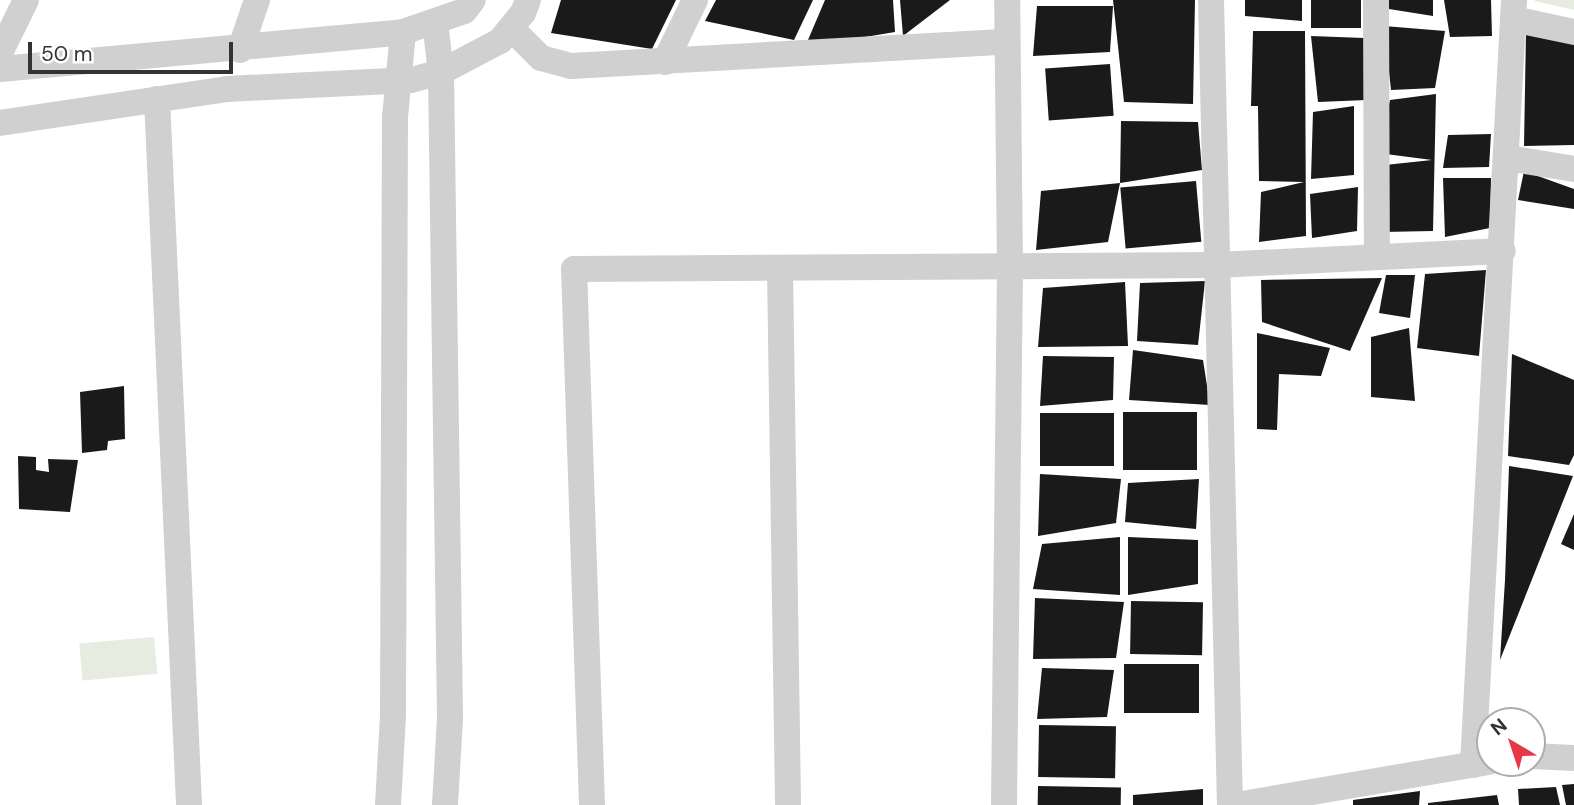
<!DOCTYPE html>
<html>
<head>
<meta charset="utf-8">
<style>
	body { margin:0 }
	#map { position:relative; width:1574px; height:805px; overflow:hidden; background:#fff; font-family:"DM Sans",sans-serif }
	div>[style] { position:absolute }
	.green>* { inset:0; background:#e6ecdf; transform-origin:0 0 }
	.building>* { inset:0; background:#1a1a1a; transform-origin:0 0 }
	.minor>* { height:26px; margin:-13px; padding:0 13px; transform-origin:13px; border-radius:13px; background:#d0d0d0 }
	span { translate:-50% -50%; white-space:nowrap; text-align:center; line-height:1.15; -webkit-text-stroke:7px #fff; paint-order:stroke }
	.north { position:absolute; left:1476px; top:707px; width:70px; height:70px; box-sizing:border-box; background:#fff; border:2px solid #adadad; border-radius:50%; rotate:321deg; font-size:19px; font-weight:700; line-height:28px; text-align:center; color:#333 }
	.north::after { content:''; display:block; margin:auto; width:24px; height:32px; background:#e63946; clip-path:polygon(50% 0,100% 100%,50% 72%,0 100%) }
	.scale { position:absolute; left:28px; top:42px; width:205px; height:32px; box-sizing:border-box; border:4px solid #333; border-top:0; padding-left:9px; font-size:21px; line-height:24px; white-space:nowrap; color:#333; -webkit-text-stroke:5px #fff; paint-order:stroke }
</style>
</head>
<body>
<div id="map">
	<div class="green">
		<i style="clip-path:polygon(1534px 0,1574px 0,1574px 10px,1535px 1px)"></i>
		<i style="left:154px;top:637px;width:37px;height:75px;rotate:85deg"></i>
	</div>
	<div class="building">
		<i style="clip-path:polygon(561px 0,676px 0,652px 49px,551px 33px)"></i>
		<i style="clip-path:polygon(716px 0,813px 0,794px 40px,705px 21px)"></i>
		<i style="clip-path:polygon(825px 0,893px 0,895px 32px,805px 47px)"></i>
		<i style="clip-path:polygon(900px 0,950px 0,903px 36px)"></i>
		<i style="clip-path:polygon(1113px 0,1195px 0,1193px 104px,1124px 102px)"></i>
		<i style="clip-path:polygon(1245px 0,1302px 0,1302px 21px,1245px 16px)"></i>
		<i style="left:1311px;top:0;width:50px;height:28px"></i>
		<i style="clip-path:polygon(1388px 0,1433px 0,1433px 16px,1389px 9px)"></i>
		<i style="clip-path:polygon(1444px 0,1491px 0,1492px 36px,1450px 37px)"></i>
		<i style="clip-path:polygon(1037px 6px,1113px 6px,1110px 52px,1033px 56px)"></i>
		<i style="clip-path:polygon(1384px 26px,1445px 31px,1435px 88px,1391px 90px)"></i>
		<i style="clip-path:polygon(1253px 31px,1305px 31px,1306px 236px,1259px 242px,1261px 192px,1304px 182px,1259px 181px,1258px 106px,1251px 106px)"></i>
		<i style="clip-path:polygon(1526px 32px,1574px 43px,1574px 145px,1524px 146px)"></i>
		<i style="clip-path:polygon(1311px 36px,1364px 38px,1367px 100px,1318px 102px)"></i>
		<i style="left:1110px;top:64px;width:52px;height:65px;rotate:86deg"></i>
		<i style="clip-path:polygon(1436px 94px,1433px 231px,1382px 232px,1385px 165px,1432px 160px,1378px 153px,1390px 100px)"></i>
		<i style="clip-path:polygon(1354px 106px,1354px 175px,1311px 179px,1313px 112px)"></i>
		<i style="clip-path:polygon(1121px 121px,1198px 122px,1202px 170px,1120px 183px,1108px 242px,1036px 250px,1041px 191px,1120px 183px)"></i>
		<i style="clip-path:polygon(1491px 134px,1489px 167px,1443px 168px,1448px 135px)"></i>
		<i style="clip-path:polygon(1524px 171px,1574px 189px,1574px 209px,1518px 200px)"></i>
		<i style="clip-path:polygon(1443px 178px,1491px 178px,1490px 228px,1445px 237px)"></i>
		<i style="left:1196px;top:181px;width:61px;height:76px;rotate:85deg"></i>
		<i style="clip-path:polygon(1358px 187px,1357px 231px,1312px 238px,1310px 194px)"></i>
		<i style="clip-path:polygon(1486px 270px,1479px 356px,1417px 348px,1425px 274px)"></i>
		<i style="clip-path:polygon(1386px 275px,1415px 275px,1410px 318px,1379px 313px)"></i>
		<i style="clip-path:polygon(1382px 278px,1350px 351px,1262px 322px,1261px 280px)"></i>
		<i style="clip-path:polygon(1205px 281px,1198px 345px,1137px 341px,1140px 283px)"></i>
		<i style="clip-path:polygon(1125px 282px,1128px 346px,1038px 347px,1043px 288px)"></i>
		<i style="clip-path:polygon(1409px 328px,1415px 401px,1371px 397px,1371px 337px)"></i>
		<i style="clip-path:polygon(1257px 333px,1330px 348px,1321px 376px,1279px 374px,1277px 430px,1257px 429px)"></i>
		<i style="clip-path:polygon(1133px 350px,1203px 360px,1210px 405px,1129px 400px)"></i>
		<i style="clip-path:polygon(1512px 354px,1574px 380px,1574px 455px,1569px 465px,1508px 456px)"></i>
		<i style="clip-path:polygon(1043px 356px,1114px 357px,1113px 400px,1040px 406px)"></i>
		<i style="clip-path:polygon(124px 386px,125px 439px,108px 441px,107px 450px,82px 453px,80px 392px)"></i>
		<i style="left:1123px;top:412px;width:74px;height:58px"></i>
		<i style="left:1114px;top:413px;width:53px;height:74px;rotate:90deg"></i>
		<i style="clip-path:polygon(18px 456px,36px 457px,36px 470px,49px 472px,48px 459px,78px 460px,70px 512px,19px 509px)"></i>
		<i style="clip-path:polygon(1509px 466px,1573px 476px,1500px 660px,1505px 580px)"></i>
		<i style="clip-path:polygon(1040px 474px,1121px 479px,1116px 523px,1038px 536px)"></i>
		<i style="clip-path:polygon(1199px 479px,1196px 529px,1125px 522px,1128px 483px)"></i>
		<i style="clip-path:polygon(1574px 514px,1574px 550px,1561px 544px)"></i>
		<i style="clip-path:polygon(1120px 537px,1120px 595px,1033px 589px,1042px 544px)"></i>
		<i style="clip-path:polygon(1128px 537px,1198px 540px,1198px 584px,1128px 595px)"></i>
		<i style="clip-path:polygon(1035px 598px,1124px 602px,1116px 658px,1033px 659px)"></i>
		<i style="left:1131px;top:601px;width:72px;height:53px;rotate:1deg"></i>
		<i style="left:1124px;top:664px;width:75px;height:49px"></i>
		<i style="clip-path:polygon(1042px 668px,1114px 670px,1107px 717px,1037px 719px)"></i>
		<i style="left:1039px;top:725px;width:77px;height:52px;rotate:1deg"></i>
		<i style="clip-path:polygon(1574px 784px,1574px 805px,1566px 805px,1562px 785px)"></i>
		<i style="left:1038px;top:786px;width:83px;height:19px;rotate:1deg"></i>
		<i style="clip-path:polygon(1556px 787px,1560px 805px,1519px 805px,1518px 789px)"></i>
		<i style="clip-path:polygon(1203px 789px,1203px 805px,1133px 805px,1133px 795px)"></i>
		<i style="clip-path:polygon(1420px 791px,1419px 805px,1353px 805px,1353px 800px)"></i>
		<i style="clip-path:polygon(1497px 795px,1499px 805px,1428px 805px,1428px 803px)"></i>
	</div>
	<div class="minor">
		<i style="left:1211px;top:0;width:805px;rotate:88.65deg"></i>
		<i style="left:1376px;top:0;width:257px;rotate:89.8deg"></i>
		<i style="left:1513px;top:19px;width:62px;rotate:12deg"></i>
		<i style="left:435px;top:22px;width:50px;rotate:83.2deg"></i>
		<i style="left:441px;top:72px;width:646px;rotate:89.2deg"></i>
		<i style="left:450px;top:718px;width:87px;rotate:93.3deg"></i>
		<i style="left:511px;top:28px;width:42px;rotate:45deg"></i>
		<i style="left:541px;top:58px;width:31px;rotate:15deg"></i>
		<i style="left:571px;top:66px;width:437px;rotate:-3.2deg"></i>
		<i style="left:240px;top:50px;width:53px;rotate:-71.2deg"></i>
		<i style="left:0;top:53px;width:59px;rotate:-63.9deg"></i>
		<i style="left:665px;top:62px;width:69px;rotate:-64.2deg"></i>
		<i style="left:0;top:69px;width:405px;rotate:-5.2deg"></i>
		<i style="left:403px;top:32px;width:65px;rotate:-19deg"></i>
		<i style="left:464px;top:11px;width:14px;rotate:-51deg"></i>
		<i style="left:157px;top:99px;width:707px;rotate:87.4deg"></i>
		<i style="left:0;top:123px;width:230px;rotate:-8.5deg"></i>
		<i style="left:227px;top:89px;width:184px;rotate:-2.8deg"></i>
		<i style="left:411px;top:80px;width:31px;rotate:-15deg"></i>
		<i style="left:441px;top:72px;width:67px;rotate:-27.7deg"></i>
		<i style="left:500px;top:41px;width:36px;rotate:-51deg"></i>
		<i style="left:523px;top:13px;width:14px;rotate:-69deg"></i>
		<i style="left:1507px;top:158px;width:68px;rotate:9.3deg"></i>
		<i style="left:780px;top:269px;width:536px;rotate:89.14deg"></i>
		<i style="left:1532px;top:756px;width:42px;rotate:2.7deg"></i>
		<i style="left:1473px;top:765px;width:766px;rotate:-86.93deg"></i>
		<i style="left:388px;top:805px;width:90px;rotate:-86.8deg"></i>
		<i style="left:393px;top:715px;width:598px;rotate:-89.81deg"></i>
		<i style="left:395px;top:117px;width:85px;rotate:-84.6deg"></i>
		<i style="left:592px;top:805px;width:536px;rotate:-91.92deg"></i>
		<i style="left:574px;top:269px;width:643px;rotate:-0.36deg"></i>
		<i style="left:1217px;top:265px;width:286px;rotate:-2.8deg"></i>
		<i style="left:1004px;top:805px;width:536px;rotate:-89.36deg"></i>
		<i style="left:1010px;top:269px;width:269px;rotate:-90.6deg"></i>
		<i style="left:1236px;top:805px;width:256px;rotate:-9.7deg"></i>
	</div>
	<div class="north">N</div>
	<div class="scale">50 m</div>
</div>
</body>
</html>
